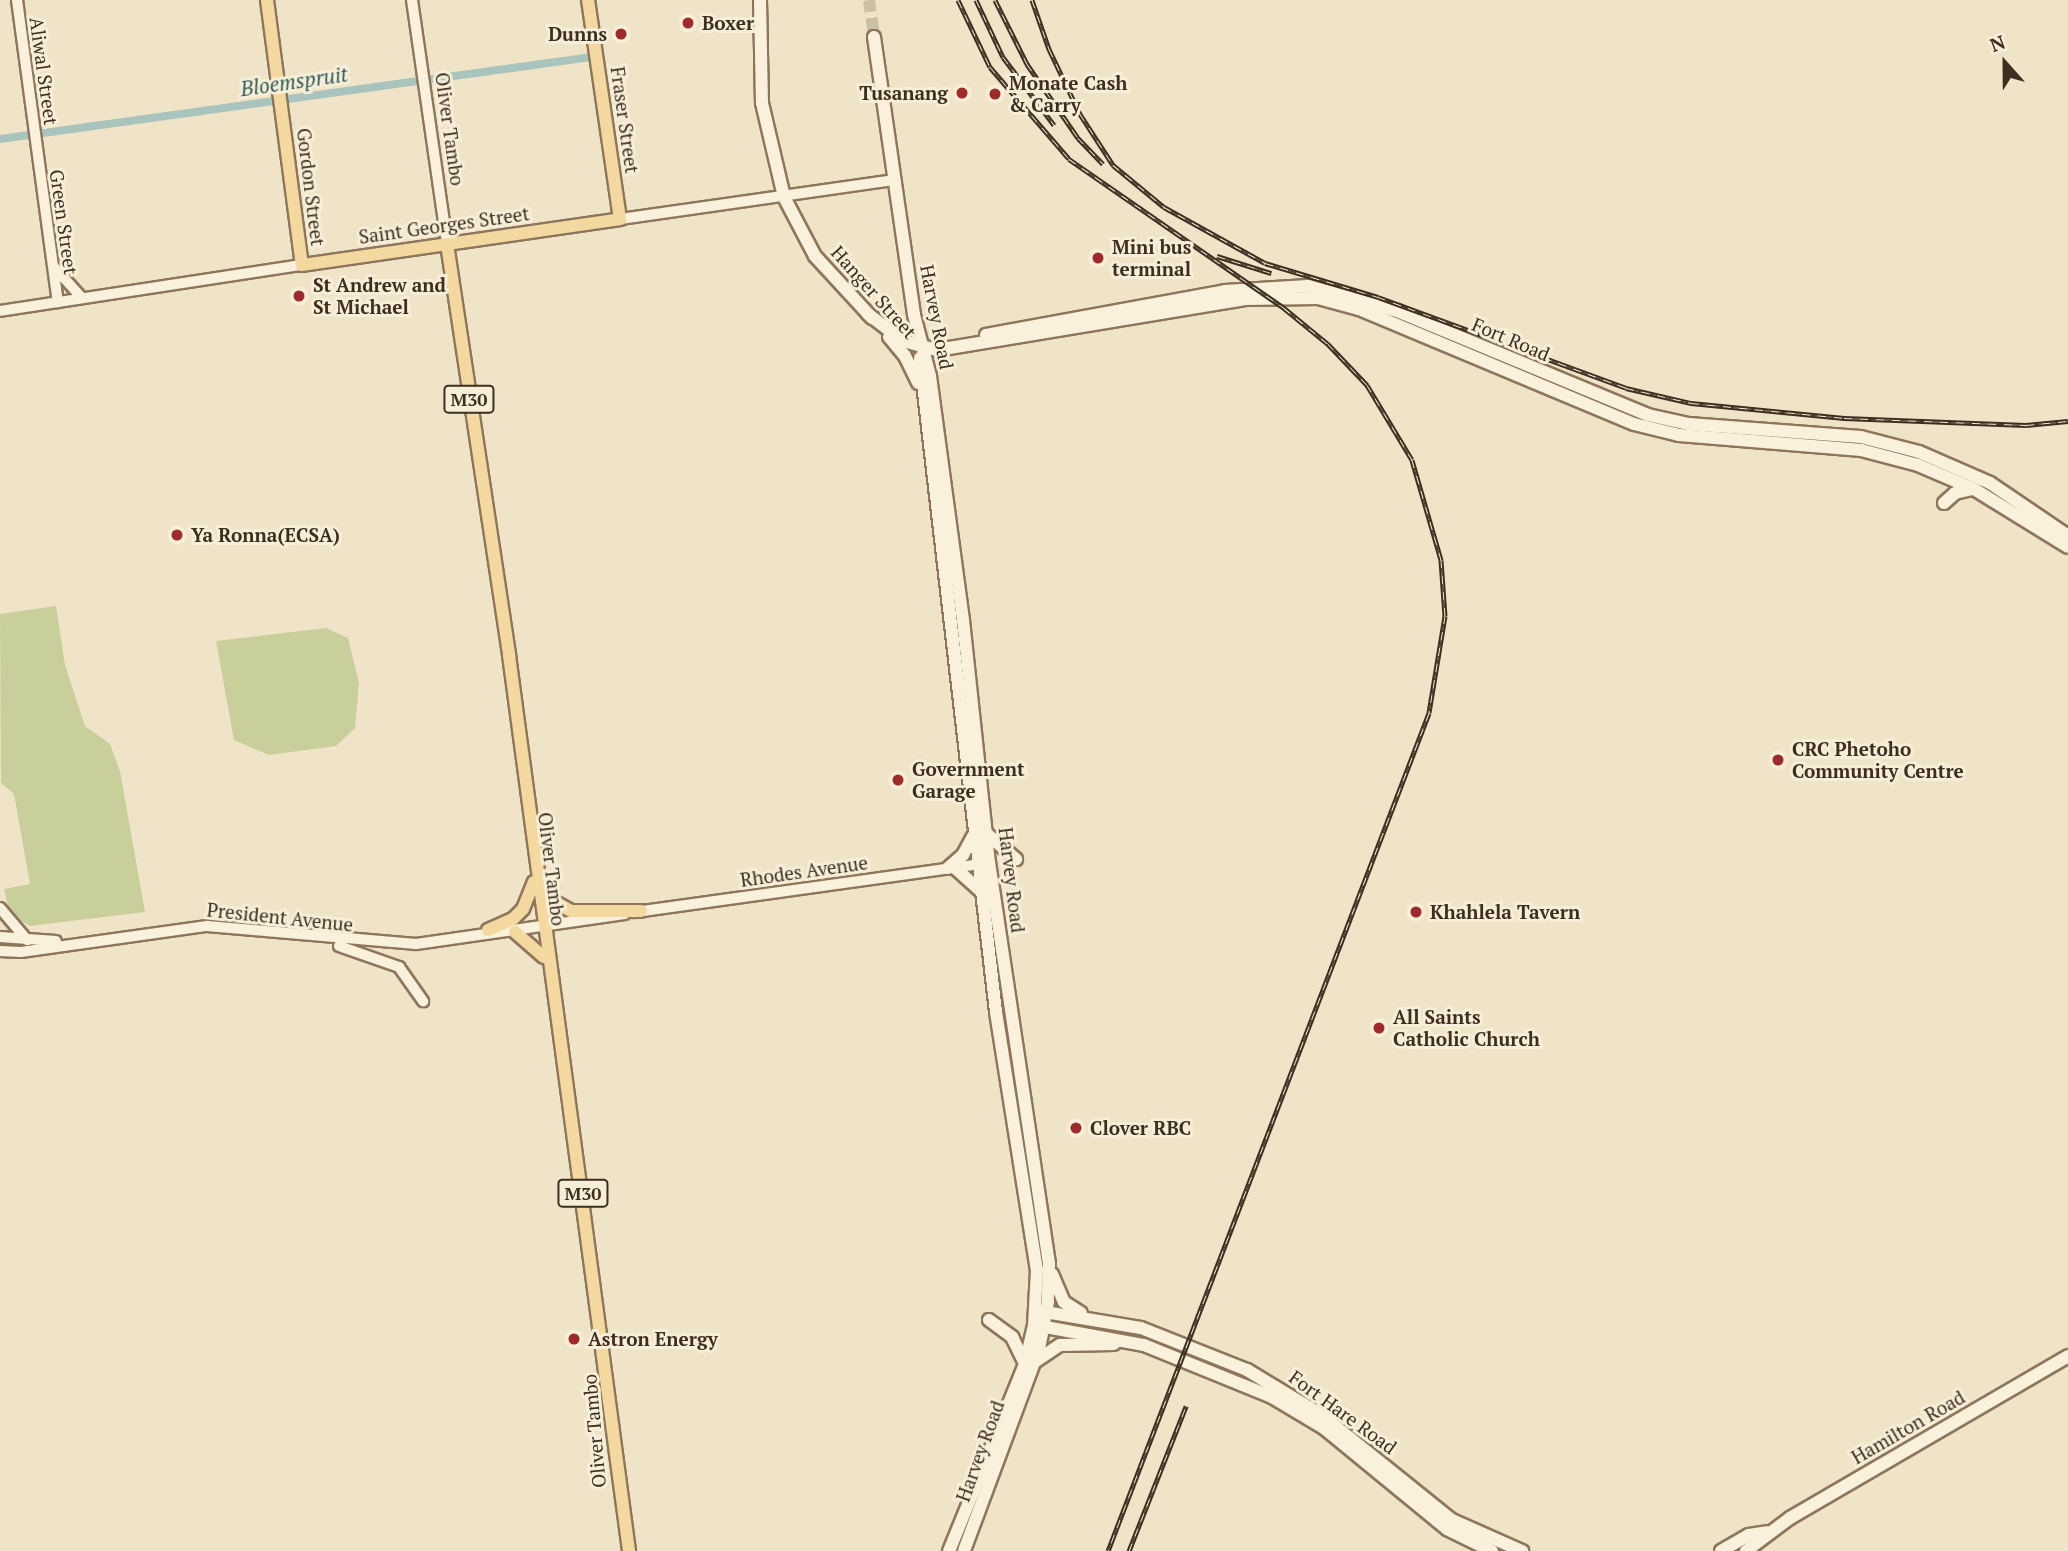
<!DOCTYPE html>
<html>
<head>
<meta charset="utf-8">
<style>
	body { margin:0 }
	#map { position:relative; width:2068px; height:1551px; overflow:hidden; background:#f0e4c8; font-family:"PT Serif",serif }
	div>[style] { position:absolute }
	.green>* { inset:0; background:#c9cf9b }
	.canal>* { height:8px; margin:-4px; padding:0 4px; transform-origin:4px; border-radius:4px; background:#a9c4bc }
	.secondary-tunnel>* { height:12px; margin-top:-6px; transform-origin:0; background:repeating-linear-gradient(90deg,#ccc0a6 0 12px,transparent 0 18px) }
	.roads { filter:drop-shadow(2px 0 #8d765c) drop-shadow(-2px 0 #8d765c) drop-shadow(0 2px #8d765c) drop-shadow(0 -2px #8d765c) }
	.tertiary>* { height:10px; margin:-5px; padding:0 5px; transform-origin:5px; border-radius:5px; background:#faf1dc }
	.secondary>* { height:12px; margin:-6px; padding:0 6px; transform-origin:6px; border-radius:6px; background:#faf1dc }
	.primary>* { height:12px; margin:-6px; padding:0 6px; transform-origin:6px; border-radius:6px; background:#f3d9a0 }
	.rail>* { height:5px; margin-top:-2.5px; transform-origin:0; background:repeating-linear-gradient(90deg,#f7eed8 0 8px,#3d2e20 0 16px); box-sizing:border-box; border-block:2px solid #3d2e20 }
	.dots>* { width:19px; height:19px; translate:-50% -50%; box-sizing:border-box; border:4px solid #f7eed8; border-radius:50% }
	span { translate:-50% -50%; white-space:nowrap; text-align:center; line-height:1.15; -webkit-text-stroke:6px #f7eed8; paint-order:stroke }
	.shield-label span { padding:2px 5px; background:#f7eed8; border:2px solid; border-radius:5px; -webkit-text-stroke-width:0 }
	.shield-label { font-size:18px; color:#3d2e20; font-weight:700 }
	.poi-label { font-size:19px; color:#3d2e20; font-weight:700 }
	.left { translate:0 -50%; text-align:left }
	.right { translate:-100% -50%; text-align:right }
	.street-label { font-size:19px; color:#3d2e20 }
	.water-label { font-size:21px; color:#2f5d5a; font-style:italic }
	.north { position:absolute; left:1970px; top:28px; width:70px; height:70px; -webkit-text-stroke:5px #f7eed8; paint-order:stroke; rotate:339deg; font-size:19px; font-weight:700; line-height:28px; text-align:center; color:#3d2e20 }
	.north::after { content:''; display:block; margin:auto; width:24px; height:32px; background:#3d2e20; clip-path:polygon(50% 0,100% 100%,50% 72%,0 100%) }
</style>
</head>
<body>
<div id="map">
	<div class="green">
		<i style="clip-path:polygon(56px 606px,65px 665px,85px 726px,110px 744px,120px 771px,145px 912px,30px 926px,10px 914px,4px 889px,30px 884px,14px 794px,1px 783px,0 614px)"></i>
		<i style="clip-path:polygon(326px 628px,348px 638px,359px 683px,355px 728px,336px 746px,269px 755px,234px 740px,216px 641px)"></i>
	</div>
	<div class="canal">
		<i style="left:0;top:139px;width:598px;rotate:-7.89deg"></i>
	</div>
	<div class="secondary-tunnel">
		<i style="left:869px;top:0;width:37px;rotate:82deg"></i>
	</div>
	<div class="roads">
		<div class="tertiary">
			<i style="left:17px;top:0;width:305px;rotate:82.3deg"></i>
			<i style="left:412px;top:0;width:246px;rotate:81.8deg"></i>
			<i style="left:620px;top:219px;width:278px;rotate:-8.1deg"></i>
			<i style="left:55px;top:268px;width:40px;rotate:48deg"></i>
			<i style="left:0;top:311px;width:305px;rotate:-8.7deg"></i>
			<i style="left:0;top:908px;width:42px;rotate:49.8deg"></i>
			<i style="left:635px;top:912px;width:354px;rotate:-7.9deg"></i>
			<i style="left:0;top:937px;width:56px;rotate:4.1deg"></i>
			<i style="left:339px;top:946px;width:64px;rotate:19.3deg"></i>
			<i style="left:399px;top:967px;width:42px;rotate:54.8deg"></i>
			<i style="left:0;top:951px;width:21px;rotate:3deg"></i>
			<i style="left:21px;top:952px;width:188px;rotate:-8deg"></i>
			<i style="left:207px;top:926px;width:210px;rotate:4.9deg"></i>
			<i style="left:416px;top:944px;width:211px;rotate:-8.2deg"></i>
		</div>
		<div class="secondary">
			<i style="left:760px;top:0;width:103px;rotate:88.9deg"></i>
			<i style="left:762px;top:103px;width:97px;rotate:76.8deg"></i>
			<i style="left:784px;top:197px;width:67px;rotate:62.3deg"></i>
			<i style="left:815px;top:256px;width:84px;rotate:47.4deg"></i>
			<i style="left:874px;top:37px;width:281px;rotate:81.8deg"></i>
			<i style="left:914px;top:315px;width:63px;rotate:75.3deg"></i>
			<i style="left:930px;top:376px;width:246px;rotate:82.3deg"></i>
			<i style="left:963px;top:620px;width:243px;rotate:83.9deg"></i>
			<i style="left:989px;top:862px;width:406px;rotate:81.5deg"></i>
			<i style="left:1049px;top:1264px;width:38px;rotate:92deg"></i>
			<i style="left:1048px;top:1302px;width:48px;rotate:100.8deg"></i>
			<i style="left:1039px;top:1349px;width:215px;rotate:110.4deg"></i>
			<i style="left:868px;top:314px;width:44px;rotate:37.6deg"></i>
			<i style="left:903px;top:341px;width:35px;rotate:15deg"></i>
			<i style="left:937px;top:350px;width:311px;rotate:-9.4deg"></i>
			<i style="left:1244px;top:299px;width:74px;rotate:-0.8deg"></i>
			<i style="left:1318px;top:298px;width:42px;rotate:15deg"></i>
			<i style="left:1359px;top:309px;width:298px;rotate:22.7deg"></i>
			<i style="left:1634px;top:424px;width:46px;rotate:13.7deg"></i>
			<i style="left:1679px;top:435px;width:183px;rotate:4.7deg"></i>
			<i style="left:1861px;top:450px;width:59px;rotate:14.7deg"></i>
			<i style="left:1918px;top:465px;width:61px;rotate:23.2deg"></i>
			<i style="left:1974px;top:489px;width:110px;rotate:31.7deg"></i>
			<i style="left:986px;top:335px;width:243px;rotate:-10.4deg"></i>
			<i style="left:1225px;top:291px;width:83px;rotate:-3.4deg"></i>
			<i style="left:1308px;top:286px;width:92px;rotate:15.7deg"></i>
			<i style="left:1397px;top:311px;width:272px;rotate:22.5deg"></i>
			<i style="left:1648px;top:415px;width:42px;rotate:12.4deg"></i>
			<i style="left:1689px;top:424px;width:172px;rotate:4.3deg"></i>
			<i style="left:1861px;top:437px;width:60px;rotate:14.5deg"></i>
			<i style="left:1919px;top:452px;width:77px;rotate:23.6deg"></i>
			<i style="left:1990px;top:483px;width:94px;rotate:34.2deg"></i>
			<i style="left:889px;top:337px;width:25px;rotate:50deg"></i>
			<i style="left:905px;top:356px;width:30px;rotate:64deg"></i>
			<i style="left:920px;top:358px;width:658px;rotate:83.37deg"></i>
			<i style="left:996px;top:1012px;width:261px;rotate:81deg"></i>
			<i style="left:1037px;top:1270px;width:55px;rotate:93.1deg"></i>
			<i style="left:1034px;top:1325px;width:40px;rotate:103deg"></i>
			<i style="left:1025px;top:1364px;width:202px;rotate:112.1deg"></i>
			<i style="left:1944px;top:503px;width:15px;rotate:-42deg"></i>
			<i style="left:1955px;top:493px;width:18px;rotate:-13deg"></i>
			<i style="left:986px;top:833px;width:40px;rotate:41deg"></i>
			<i style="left:954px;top:867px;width:36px;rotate:42deg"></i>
			<i style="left:948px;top:868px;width:20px;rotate:-41deg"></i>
			<i style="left:963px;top:855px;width:21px;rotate:-62deg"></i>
			<i style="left:1052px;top:1274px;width:30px;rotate:67deg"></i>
			<i style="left:1064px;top:1302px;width:20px;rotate:33deg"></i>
			<i style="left:1039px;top:1311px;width:103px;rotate:9.5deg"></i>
			<i style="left:1141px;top:1328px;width:114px;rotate:21.6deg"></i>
			<i style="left:1247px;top:1370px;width:85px;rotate:31.1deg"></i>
			<i style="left:1320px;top:1414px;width:169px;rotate:38.8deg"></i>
			<i style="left:1452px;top:1520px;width:77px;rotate:23.9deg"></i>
			<i style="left:989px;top:1320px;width:29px;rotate:36deg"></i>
			<i style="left:1012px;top:1337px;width:30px;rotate:64deg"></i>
			<i style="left:1040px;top:1326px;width:106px;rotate:10.4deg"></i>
			<i style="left:1144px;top:1345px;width:138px;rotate:22.1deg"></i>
			<i style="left:1272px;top:1397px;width:61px;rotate:30.8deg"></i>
			<i style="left:1324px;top:1428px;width:159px;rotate:39.4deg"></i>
			<i style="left:1447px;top:1529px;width:50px;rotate:26.1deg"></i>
			<i style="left:1036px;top:1361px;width:29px;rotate:-34deg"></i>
			<i style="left:1060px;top:1345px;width:54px;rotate:-1.1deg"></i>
			<i style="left:1721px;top:1551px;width:32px;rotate:-30deg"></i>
			<i style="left:1749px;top:1535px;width:18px;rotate:-9deg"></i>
			<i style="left:1746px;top:1551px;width:55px;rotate:-36.9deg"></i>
			<i style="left:1790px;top:1518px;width:322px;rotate:-30.2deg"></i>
		</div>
		<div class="primary">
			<i style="left:267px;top:0;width:267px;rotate:82.5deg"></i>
			<i style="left:302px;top:265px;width:321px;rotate:-8.2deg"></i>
			<i style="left:620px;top:219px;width:221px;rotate:-98.3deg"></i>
			<i style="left:447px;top:244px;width:416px;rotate:81.4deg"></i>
			<i style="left:509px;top:655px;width:904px;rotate:82.37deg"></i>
			<i style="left:542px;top:885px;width:21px;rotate:53deg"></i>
			<i style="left:555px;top:902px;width:18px;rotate:29deg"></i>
			<i style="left:571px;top:911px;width:70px"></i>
			<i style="left:488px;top:930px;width:27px;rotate:-24deg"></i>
			<i style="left:513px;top:919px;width:14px;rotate:-45deg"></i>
			<i style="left:523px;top:909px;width:29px;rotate:-68deg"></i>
			<i style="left:515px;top:932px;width:38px;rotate:41deg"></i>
		</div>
	</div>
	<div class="rail">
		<i style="left:958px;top:0;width:74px;rotate:64.5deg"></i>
		<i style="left:990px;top:67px;width:121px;rotate:49.3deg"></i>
		<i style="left:1069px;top:159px;width:262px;rotate:34.7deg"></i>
		<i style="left:1284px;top:308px;width:57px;rotate:39.3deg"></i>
		<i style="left:1328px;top:344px;width:57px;rotate:46.4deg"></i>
		<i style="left:1367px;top:385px;width:87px;rotate:59deg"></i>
		<i style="left:1412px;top:460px;width:104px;rotate:73.8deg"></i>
		<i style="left:1441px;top:560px;width:56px;rotate:85.9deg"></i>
		<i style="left:1445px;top:616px;width:98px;rotate:99.4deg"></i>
		<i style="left:1429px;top:713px;width:897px;rotate:110.96deg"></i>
		<i style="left:976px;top:0;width:63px;rotate:64.7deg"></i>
		<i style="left:1003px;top:57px;width:85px;rotate:53.1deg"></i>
		<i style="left:995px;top:0;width:72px;rotate:63.4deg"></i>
		<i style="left:1027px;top:64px;width:90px;rotate:55.4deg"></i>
		<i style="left:1078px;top:138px;width:36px;rotate:46deg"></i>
		<i style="left:1032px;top:0;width:52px;rotate:70.9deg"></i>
		<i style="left:1049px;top:49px;width:72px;rotate:64.5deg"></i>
		<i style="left:1080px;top:114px;width:61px;rotate:57.1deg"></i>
		<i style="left:1113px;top:165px;width:66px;rotate:39.5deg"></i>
		<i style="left:1164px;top:207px;width:115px;rotate:29deg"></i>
		<i style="left:1265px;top:263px;width:118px;rotate:16.7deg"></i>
		<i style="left:1378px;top:297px;width:264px;rotate:20.1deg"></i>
		<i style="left:1626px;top:388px;width:67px;rotate:13deg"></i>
		<i style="left:1691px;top:403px;width:154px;rotate:5.6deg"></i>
		<i style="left:1844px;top:418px;width:182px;rotate:2.2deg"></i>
		<i style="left:2026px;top:425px;width:42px;rotate:-5.4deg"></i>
		<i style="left:1217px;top:256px;width:57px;rotate:17.5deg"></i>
		<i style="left:1129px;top:1551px;width:156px;rotate:-68.5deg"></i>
	</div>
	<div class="dots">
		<i style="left:688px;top:23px;background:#9e2a2b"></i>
		<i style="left:621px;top:34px;background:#9e2a2b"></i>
		<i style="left:962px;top:93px;background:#9e2a2b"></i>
		<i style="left:995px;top:94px;background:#9e2a2b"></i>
		<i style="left:1098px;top:258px;background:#9e2a2b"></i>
		<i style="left:299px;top:296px;background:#9e2a2b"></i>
		<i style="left:177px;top:535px;background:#9e2a2b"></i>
		<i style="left:1778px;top:760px;background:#9e2a2b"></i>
		<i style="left:898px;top:780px;background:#9e2a2b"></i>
		<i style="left:1416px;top:912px;background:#9e2a2b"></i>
		<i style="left:1379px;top:1028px;background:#9e2a2b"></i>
		<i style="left:1076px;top:1128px;background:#9e2a2b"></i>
		<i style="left:574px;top:1339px;background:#9e2a2b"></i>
	</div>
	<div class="shield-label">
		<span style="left:469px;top:399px">M30</span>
		<span style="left:583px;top:1193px">M30</span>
	</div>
	<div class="poi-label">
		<span class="left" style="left:702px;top:23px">Boxer</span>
		<span class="right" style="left:607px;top:34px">Dunns</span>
		<span class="left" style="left:1009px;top:94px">Monate Cash<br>&amp; Carry</span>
		<span class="right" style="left:948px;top:93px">Tusanang</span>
		<span class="left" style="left:1112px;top:258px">Mini bus<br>terminal</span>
		<span class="left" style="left:313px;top:296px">St Andrew and<br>St Michael</span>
		<span class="left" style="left:191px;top:535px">Ya Ronna(ECSA)</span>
		<span class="left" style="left:1792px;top:760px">CRC Phetoho<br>Community Centre</span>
		<span class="left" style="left:912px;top:780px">Government<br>Garage</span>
		<span class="left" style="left:1430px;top:912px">Khahlela Tavern</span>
		<span class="left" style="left:1393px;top:1028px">All Saints<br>Catholic Church</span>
		<span class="left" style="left:1090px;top:1128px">Clover RBC</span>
		<span class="left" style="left:588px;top:1339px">Astron Energy</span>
	</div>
	<div class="street-label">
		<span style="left:44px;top:71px;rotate:82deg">Aliwal Street</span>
		<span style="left:625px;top:120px;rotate:82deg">Fraser Street</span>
		<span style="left:450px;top:129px;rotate:82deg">Oliver Tambo</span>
		<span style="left:311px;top:187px;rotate:83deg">Gordon Street</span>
		<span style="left:64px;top:222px;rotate:82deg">Green Street</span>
		<span style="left:444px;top:225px;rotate:-8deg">Saint Georges Street</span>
		<span style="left:874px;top:292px;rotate:48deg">Hanger Street</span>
		<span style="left:937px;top:317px;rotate:79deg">Harvey Road</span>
		<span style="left:1511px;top:339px;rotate:23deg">Fort Road</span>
		<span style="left:552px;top:869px;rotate:83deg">Oliver Tambo</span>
		<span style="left:804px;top:871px;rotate:-8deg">Rhodes Avenue</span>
		<span style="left:1012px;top:880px;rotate:83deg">Harvey Road</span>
		<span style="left:280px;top:917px;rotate:6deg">President Avenue</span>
		<span style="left:1343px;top:1412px;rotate:36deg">Fort Hare Road</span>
		<span style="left:1908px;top:1427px;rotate:-30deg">Hamilton Road</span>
		<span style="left:594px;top:1431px;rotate:-95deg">Oliver Tambo</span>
		<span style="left:980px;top:1451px;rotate:-70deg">Harvey Road</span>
	</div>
	<div class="water-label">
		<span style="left:294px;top:81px;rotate:-8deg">Bloemspruit</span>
	</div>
	<div class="north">N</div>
</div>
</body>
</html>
